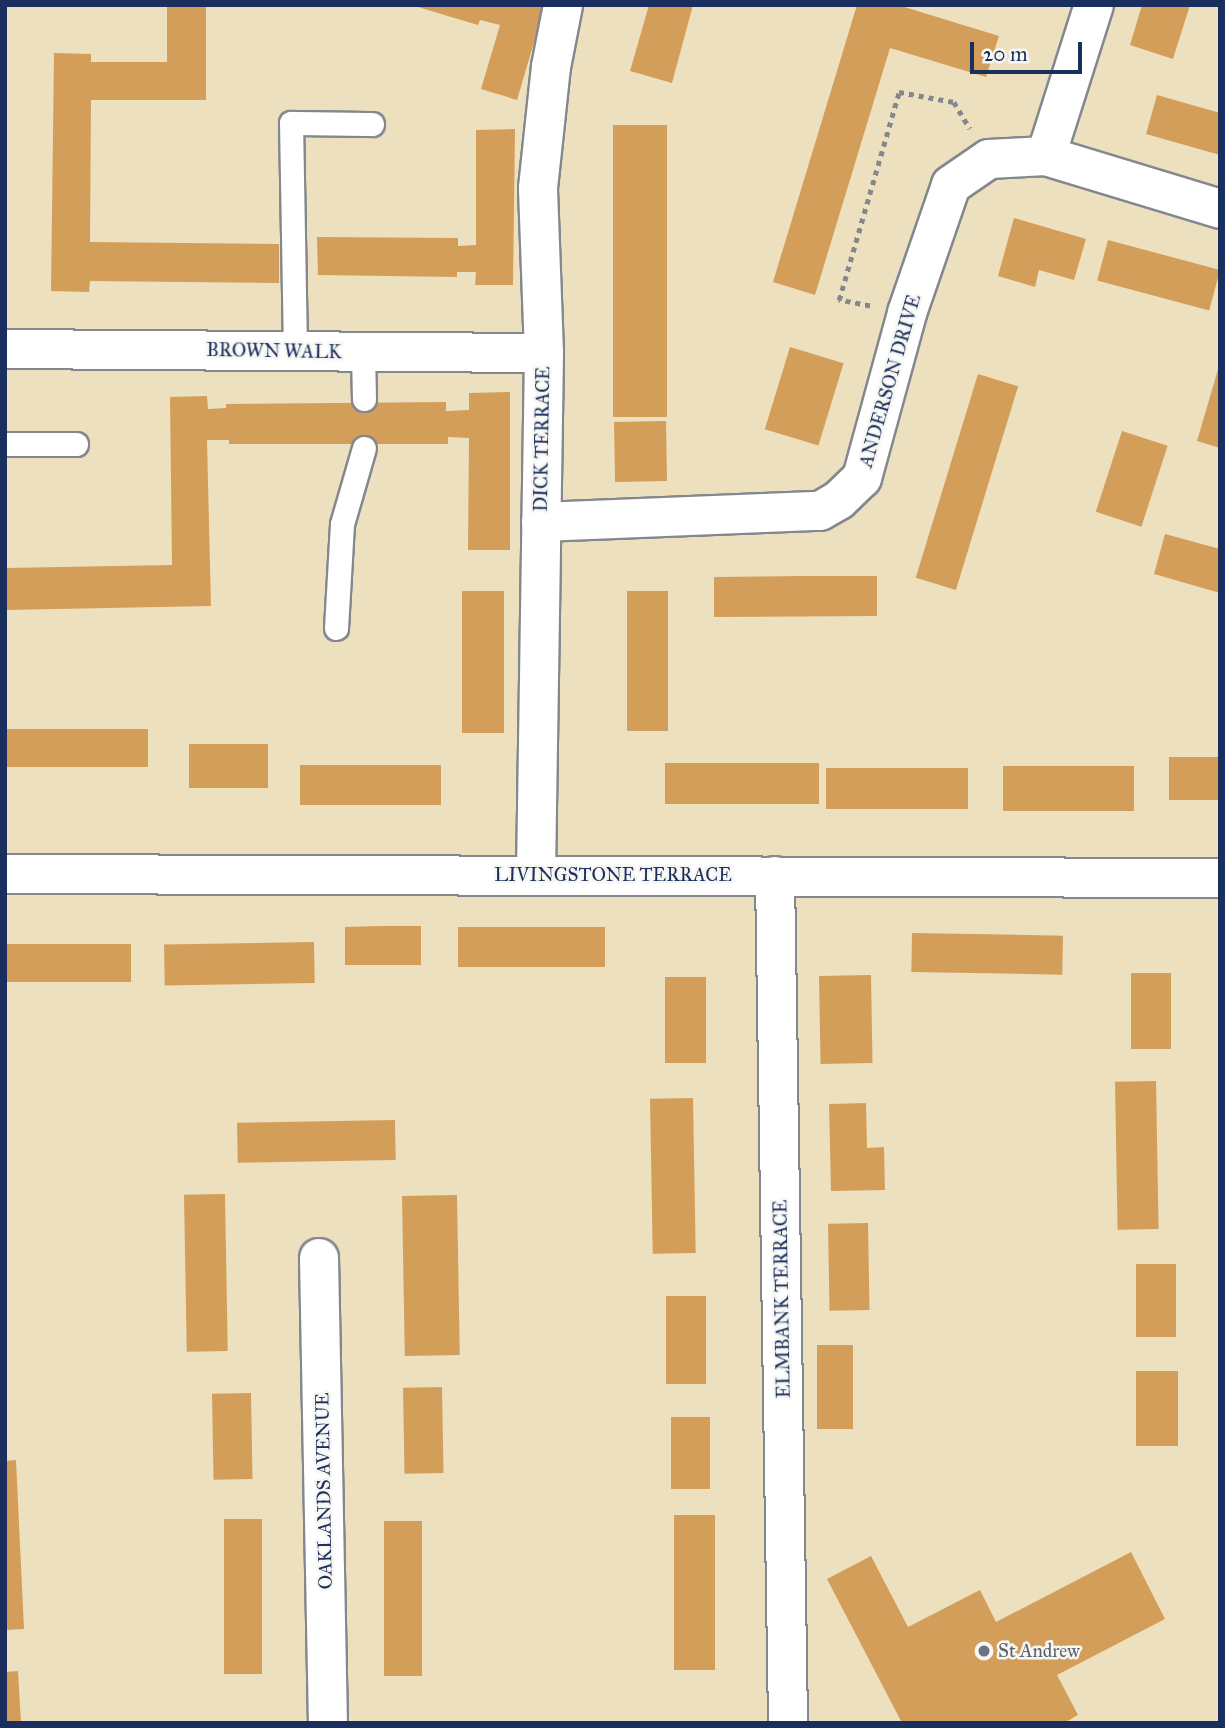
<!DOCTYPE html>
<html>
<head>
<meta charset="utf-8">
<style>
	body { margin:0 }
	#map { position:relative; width:1225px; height:1728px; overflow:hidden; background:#ede0bf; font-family:"IM FELL Great Primer",serif }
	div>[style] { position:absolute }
	.building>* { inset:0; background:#d39e5a; transform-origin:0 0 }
	.path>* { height:4.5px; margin-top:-2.25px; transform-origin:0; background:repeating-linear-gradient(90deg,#84888e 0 5px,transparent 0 10px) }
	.roads { filter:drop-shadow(2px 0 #84888e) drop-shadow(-2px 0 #84888e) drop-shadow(0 2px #84888e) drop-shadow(0 -2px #84888e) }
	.service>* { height:23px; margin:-11.5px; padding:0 11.5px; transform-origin:11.5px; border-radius:11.5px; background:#fff }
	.minor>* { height:38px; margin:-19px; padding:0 19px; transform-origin:19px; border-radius:19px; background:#fff }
	.dots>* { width:19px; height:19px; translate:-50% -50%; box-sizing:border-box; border:4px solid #f6f6f2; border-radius:50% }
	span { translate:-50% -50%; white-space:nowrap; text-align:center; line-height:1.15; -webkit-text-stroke:5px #f6f6f2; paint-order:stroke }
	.street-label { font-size:19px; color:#1b2f5e }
	.worship-label { font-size:19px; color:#5b616d }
	.left { translate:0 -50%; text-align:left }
	.frame { position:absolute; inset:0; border:7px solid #1b2f5e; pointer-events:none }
	.scale { position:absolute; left:970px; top:42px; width:112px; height:32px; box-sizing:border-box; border:4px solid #1b2f5e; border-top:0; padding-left:9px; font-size:21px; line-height:24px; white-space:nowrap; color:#1b2f5e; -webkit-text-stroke:5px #f6f6f2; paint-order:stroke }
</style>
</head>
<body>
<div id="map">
	<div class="building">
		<i style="clip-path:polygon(167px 5px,206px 5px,206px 100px,91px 100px,90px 242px,279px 244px,279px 283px,90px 281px,89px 292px,51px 291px,54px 53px,91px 54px,91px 62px,167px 62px)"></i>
		<i style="clip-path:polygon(411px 5px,545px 5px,517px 100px,481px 89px,500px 25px,480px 20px,478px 25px)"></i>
		<i style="clip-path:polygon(649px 5px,693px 5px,672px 83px,630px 71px)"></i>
		<i style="clip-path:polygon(857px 5px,898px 5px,999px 36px,986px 77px,890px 48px,815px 295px,773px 282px)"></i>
		<i style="clip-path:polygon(1142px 5px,1190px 5px,1173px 59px,1130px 45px)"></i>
		<i style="clip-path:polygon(1157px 95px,1220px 113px,1220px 155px,1146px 134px)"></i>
		<i style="left:613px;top:125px;width:54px;height:292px"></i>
		<i style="clip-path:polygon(515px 129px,513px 285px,475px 285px,476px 272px,457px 272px,457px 277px,318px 275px,317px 237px,458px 238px,458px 246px,476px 245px,476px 130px)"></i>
		<i style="clip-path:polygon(1014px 218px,1086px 239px,1074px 280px,1039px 270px,1035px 287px,998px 276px)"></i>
		<i style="left:1108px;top:240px;width:116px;height:42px;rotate:15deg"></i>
		<i style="left:790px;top:347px;width:56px;height:86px;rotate:17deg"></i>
		<i style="clip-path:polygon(1219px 366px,1220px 366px,1220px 448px,1197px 441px)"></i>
		<i style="left:978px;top:374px;width:42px;height:213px;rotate:17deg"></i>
		<i style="clip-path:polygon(510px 392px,510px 550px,468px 550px,469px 438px,448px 437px,448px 444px,229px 444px,229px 440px,207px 440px,211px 606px,5px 610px,5px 568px,172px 565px,170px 397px,207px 396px,208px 409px,226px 408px,226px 404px,446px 402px,446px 411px,469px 410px,469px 393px)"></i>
		<i style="left:666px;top:421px;width:60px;height:52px;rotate:89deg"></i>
		<i style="left:1122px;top:431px;width:48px;height:85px;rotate:18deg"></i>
		<i style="clip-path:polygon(1165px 534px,1220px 549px,1220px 593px,1154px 574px)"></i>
		<i style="clip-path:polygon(800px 576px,877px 576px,877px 616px,714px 617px,714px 577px)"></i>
		<i style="left:462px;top:591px;width:42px;height:142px"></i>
		<i style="left:627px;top:591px;width:41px;height:140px"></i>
		<i style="left:5px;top:729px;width:143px;height:38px"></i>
		<i style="left:189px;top:744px;width:79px;height:44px"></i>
		<i style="left:1169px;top:757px;width:51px;height:43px"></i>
		<i style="left:819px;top:763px;width:41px;height:154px;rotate:90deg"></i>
		<i style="left:300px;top:765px;width:141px;height:40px"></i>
		<i style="left:1003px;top:766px;width:131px;height:45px"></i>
		<i style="left:968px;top:768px;width:41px;height:142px;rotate:90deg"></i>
		<i style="clip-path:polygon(382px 926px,421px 926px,421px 965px,345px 965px,345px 927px)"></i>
		<i style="left:458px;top:927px;width:147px;height:40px"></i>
		<i style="left:912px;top:933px;width:151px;height:39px;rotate:1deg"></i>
		<i style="left:314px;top:942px;width:41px;height:150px;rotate:89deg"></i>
		<i style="left:5px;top:944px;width:126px;height:38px"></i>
		<i style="left:1131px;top:973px;width:40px;height:76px"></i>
		<i style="left:871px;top:975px;width:88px;height:52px;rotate:89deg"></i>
		<i style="left:706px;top:977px;width:86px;height:41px;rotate:90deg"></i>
		<i style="left:1156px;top:1081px;width:148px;height:41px;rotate:89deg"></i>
		<i style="left:693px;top:1098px;width:155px;height:43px;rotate:89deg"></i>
		<i style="clip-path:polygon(866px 1103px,867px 1148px,884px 1147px,885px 1190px,831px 1191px,829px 1104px)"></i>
		<i style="left:395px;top:1120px;width:40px;height:158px;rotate:89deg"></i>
		<i style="left:225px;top:1194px;width:157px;height:41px;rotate:89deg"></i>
		<i style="left:457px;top:1195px;width:160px;height:55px;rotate:89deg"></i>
		<i style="left:868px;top:1223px;width:87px;height:40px;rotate:89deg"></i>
		<i style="left:1136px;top:1264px;width:40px;height:73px"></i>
		<i style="left:706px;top:1296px;width:88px;height:40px;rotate:90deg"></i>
		<i style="left:817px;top:1345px;width:36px;height:84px"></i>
		<i style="left:1136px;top:1371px;width:42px;height:75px"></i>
		<i style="left:442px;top:1387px;width:86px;height:39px;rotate:89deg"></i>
		<i style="left:251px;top:1393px;width:86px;height:39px;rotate:89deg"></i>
		<i style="left:671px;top:1417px;width:39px;height:72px"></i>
		<i style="clip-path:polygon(16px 1460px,24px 1629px,5px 1630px,5px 1461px)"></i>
		<i style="left:674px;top:1515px;width:41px;height:155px"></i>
		<i style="left:224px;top:1519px;width:38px;height:155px"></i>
		<i style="left:384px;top:1521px;width:38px;height:155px"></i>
		<i style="clip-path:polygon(1131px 1552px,1165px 1619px,1057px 1675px,1078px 1715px,1064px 1723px,902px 1723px,827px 1579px,871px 1556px,908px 1627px,980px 1590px,996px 1622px)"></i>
		<i style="clip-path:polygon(18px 1671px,21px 1723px,5px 1723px,5px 1672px)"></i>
	</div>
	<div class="path">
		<i style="left:870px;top:306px;width:32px;rotate:-169deg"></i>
		<i style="left:839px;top:300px;width:216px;rotate:-73.9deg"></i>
		<i style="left:899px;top:92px;width:56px;rotate:10.3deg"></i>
		<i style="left:954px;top:102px;width:31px;rotate:59deg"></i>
	</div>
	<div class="roads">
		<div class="service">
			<i style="left:295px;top:350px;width:227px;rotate:-91deg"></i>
			<i style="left:291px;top:123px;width:81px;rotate:0.7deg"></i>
			<i style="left:363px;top:352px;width:47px;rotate:88.8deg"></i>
			<i style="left:5px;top:444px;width:71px"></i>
			<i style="left:336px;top:628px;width:104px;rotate:-86.7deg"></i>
			<i style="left:342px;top:524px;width:79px;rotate:-73.9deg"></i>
		</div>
		<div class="minor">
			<i style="left:1046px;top:156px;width:158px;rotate:-72.4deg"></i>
			<i style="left:5px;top:349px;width:539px;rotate:0.43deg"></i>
			<i style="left:541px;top:522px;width:279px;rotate:-2.3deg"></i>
			<i style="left:820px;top:511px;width:22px;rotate:-30deg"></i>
			<i style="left:839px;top:500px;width:32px;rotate:-44deg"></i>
			<i style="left:862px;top:478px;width:171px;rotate:-74.7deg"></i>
			<i style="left:907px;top:313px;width:135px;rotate:-71deg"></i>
			<i style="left:951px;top:185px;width:46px;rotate:-34.4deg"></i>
			<i style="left:989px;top:159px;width:57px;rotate:-3deg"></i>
			<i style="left:1046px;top:156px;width:182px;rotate:16.9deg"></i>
			<i style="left:5px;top:874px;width:1215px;rotate:0.19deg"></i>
			<i style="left:536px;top:874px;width:521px;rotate:-89.12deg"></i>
			<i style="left:544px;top:353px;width:165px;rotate:-92.1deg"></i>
			<i style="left:538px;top:188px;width:122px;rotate:-83.9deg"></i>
			<i style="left:551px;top:67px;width:63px;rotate:-79deg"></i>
			<i style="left:775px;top:876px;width:847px;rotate:89.12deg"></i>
			<i style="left:319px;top:1258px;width:465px;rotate:88.9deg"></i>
		</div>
	</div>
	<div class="dots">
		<i style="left:984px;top:1651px;background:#6b7280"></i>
	</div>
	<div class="street-label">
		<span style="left:274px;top:351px;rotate:1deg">BROWN WALK</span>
		<span style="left:890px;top:381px;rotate:-74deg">ANDERSON DRIVE</span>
		<span style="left:542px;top:439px;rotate:-89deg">DICK TERRACE</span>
		<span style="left:613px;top:875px">LIVINGSTONE TERRACE</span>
		<span style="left:782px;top:1299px;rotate:-91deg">ELMBANK TERRACE</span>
		<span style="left:324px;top:1491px;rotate:-91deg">OAKLANDS AVENUE</span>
	</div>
	<div class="worship-label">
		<span class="left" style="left:998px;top:1651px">St Andrew</span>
	</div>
	<div class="frame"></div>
	<div class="scale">20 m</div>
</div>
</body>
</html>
